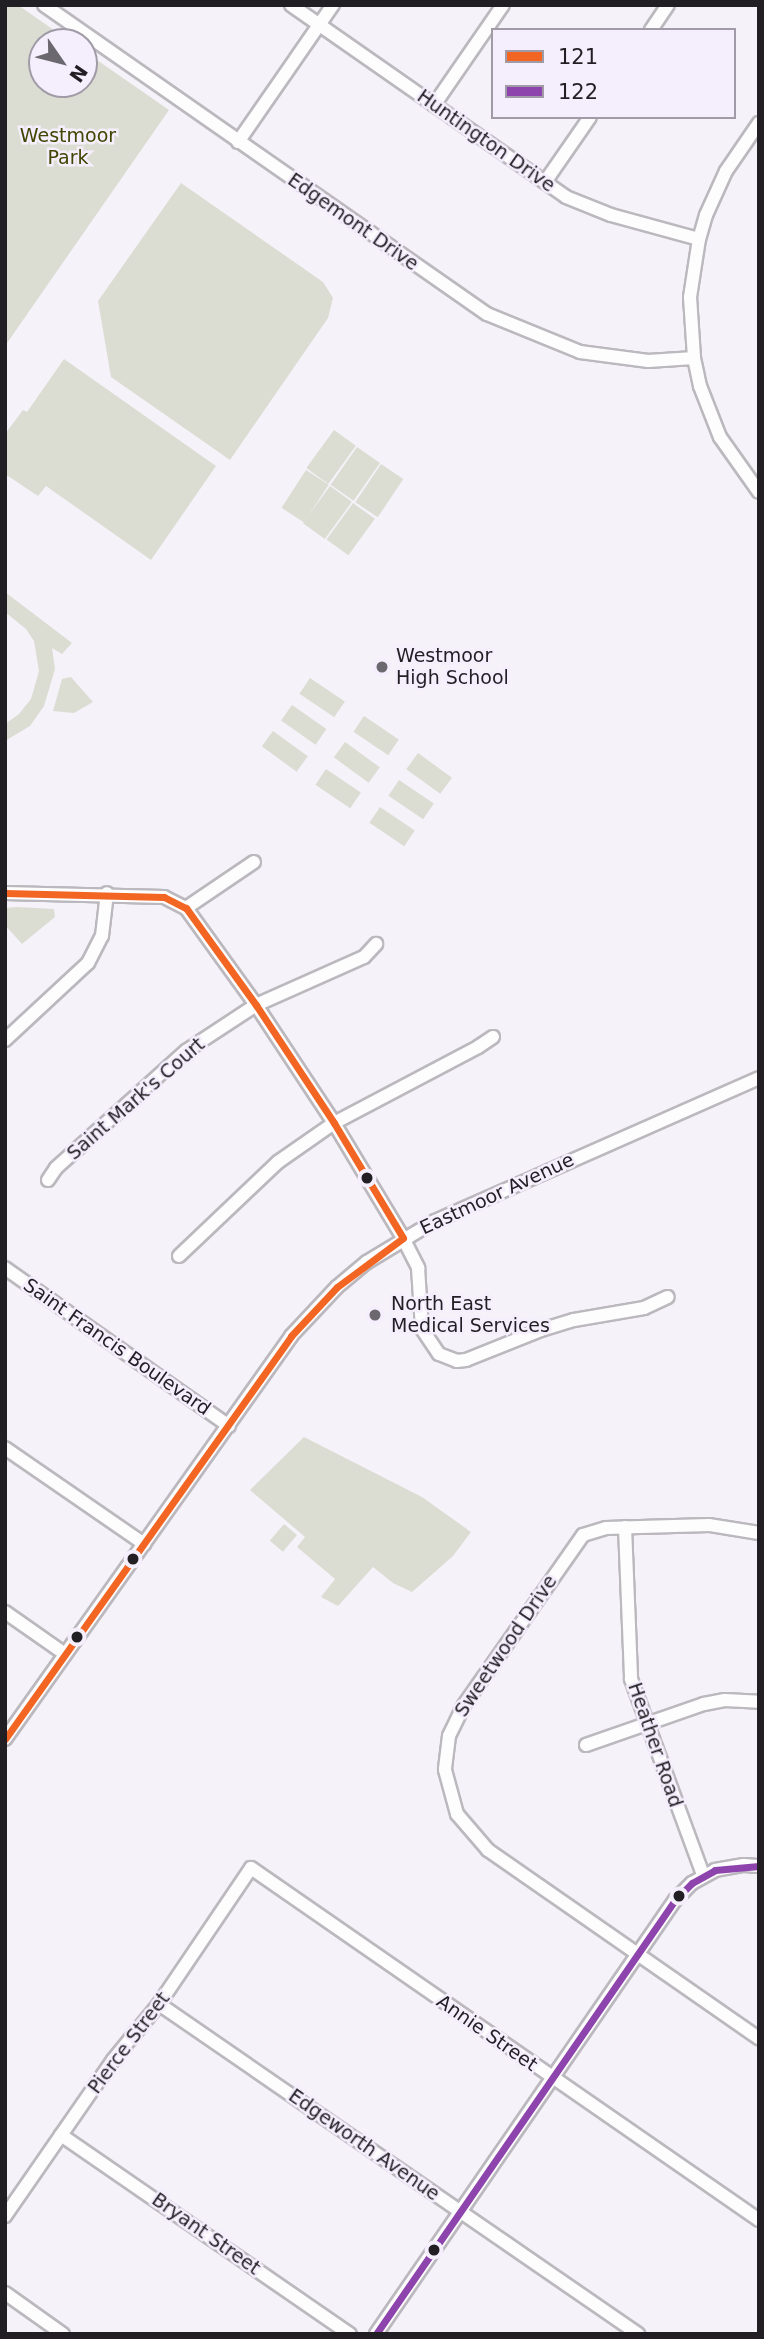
<!DOCTYPE html>
<html>
<head>
<meta charset="utf-8">
<style>
	body { margin:0 }
	#map { position:relative; width:764px; height:2339px; overflow:hidden; background:#f5f2fa; font-family:"DejaVu Sans",sans-serif }
	div>[style] { position:absolute }
	.green>* { inset:0; background:#dcddd2; transform-origin:0 0 }
	.roads { filter:drop-shadow(2px 0 #bbb8be) drop-shadow(-2px 0 #bbb8be) drop-shadow(0 2px #bbb8be) drop-shadow(0 -2px #bbb8be) }
	.minor>* { height:12px; margin:-6px; padding:0 6px; transform-origin:6px; border-radius:6px; background:#fefdfe }
	.bus-1>* { height:7px; margin:-3.5px; padding:0 3.5px; transform-origin:3.5px; border-radius:3.5px; background:#f26522 }
	.bus-2>* { height:7px; margin:-3.5px; padding:0 3.5px; transform-origin:3.5px; border-radius:3.5px; background:#8e44ad }
	.dots>* { width:19px; height:19px; translate:-50% -50%; box-sizing:border-box; border:4px solid #f4eefd; border-radius:50% }
	span { translate:-50% -50%; white-space:nowrap; text-align:center; line-height:1.15; -webkit-text-stroke:5px #f4eefd; paint-order:stroke }
	.park-label { font-size:19px; color:#434603 }
	.street-label { font-size:19px; color:#211f24 }
	.poi-label { font-size:19px; color:#211f24 }
	.left { translate:0 -50%; text-align:left }
	.frame { position:absolute; inset:0; border:7px solid #211f24; pointer-events:none }
	.legend { position:absolute; left:491px; top:28px; width:245px; height:91px; box-sizing:border-box; background:#f4eefd; border:2px solid #a09ba6; margin:0; padding:9px 12px; list-style:none; font-size:21px; color:#211f24 }
	.legend li { display:flex; align-items:center; gap:14px; height:35px }
	.legend b { width:35px; border:2px solid #a09ba6 }
	.north { position:absolute; left:28px; top:28px; width:70px; height:70px; box-sizing:border-box; background:#f4eefd; border:2px solid #a09ba6; border-radius:50%; rotate:125deg; font-size:19px; font-weight:700; line-height:28px; text-align:center; color:#211f24 }
	.north::after { content:''; display:block; margin:auto; width:24px; height:32px; background:#6b696f; clip-path:polygon(50% 0,100% 100%,50% 72%,0 100%) }
</style>
</head>
<body>
<div id="map">
	<div class="green">
		<i style="clip-path:polygon(5px 5px,18px 5px,71px 42px,42px 42px,42px 84px,84px 84px,84px 51px,169px 110px,5px 346px)"></i>
		<i style="clip-path:polygon(181px 183px,323px 282px,333px 298px,328px 318px,230px 460px,111px 377px,98px 301px)"></i>
		<i style="clip-path:polygon(64px 359px,216px 466px,151px 560px,46px 486px,38px 496px,5px 474px,5px 434px,23px 410px,27px 412px)"></i>
		<i style="left:334px;top:430px;width:27px;height:47px;rotate:36deg"></i>
		<i style="left:357px;top:447px;width:28px;height:46px;rotate:35deg"></i>
		<i style="left:381px;top:464px;width:27px;height:46px;rotate:34deg"></i>
		<i style="left:306px;top:470px;width:27px;height:45px;rotate:33deg"></i>
		<i style="left:330px;top:486px;width:27px;height:46px;rotate:36deg"></i>
		<i style="left:353px;top:503px;width:27px;height:45px;rotate:36deg"></i>
		<i style="clip-path:polygon(5px 592px,72px 643px,62px 654px,52px 648px,55px 669px,44px 706px,30px 726px,5px 741px,5px 724px,19px 714px,31px 699px,39px 671px,34px 641px,26px 629px,5px 612px)"></i>
		<i style="clip-path:polygon(71px 677px,93px 702px,74px 713px,53px 711px,62px 679px)"></i>
		<i style="left:310px;top:678px;width:42px;height:19px;rotate:34deg"></i>
		<i style="left:292px;top:705px;width:42px;height:19px;rotate:35deg"></i>
		<i style="left:364px;top:716px;width:42px;height:19px;rotate:34deg"></i>
		<i style="left:273px;top:731px;width:43px;height:19px;rotate:36deg"></i>
		<i style="left:345px;top:742px;width:43px;height:19px;rotate:36deg"></i>
		<i style="left:418px;top:753px;width:42px;height:20px;rotate:36deg"></i>
		<i style="left:326px;top:769px;width:42px;height:19px;rotate:34deg"></i>
		<i style="left:399px;top:780px;width:42px;height:19px;rotate:34deg"></i>
		<i style="left:380px;top:807px;width:42px;height:19px;rotate:34deg"></i>
		<i style="clip-path:polygon(17px 907px,54px 909px,55px 917px,22px 944px,5px 925px,5px 908px)"></i>
		<i style="clip-path:polygon(304px 1437px,422px 1497px,471px 1532px,453px 1556px,412px 1592px,393px 1583px,373px 1567px,338px 1606px,321px 1597px,335px 1579px,297px 1547px,305px 1537px,250px 1490px)"></i>
		<i style="left:284px;top:1524px;width:17px;height:22px;rotate:40deg"></i>
	</div>
	<div class="roads">
		<div class="minor">
			<i style="left:44px;top:5px;width:540px;rotate:34.9deg"></i>
			<i style="left:487px;top:314px;width:100px;rotate:22.2deg"></i>
			<i style="left:580px;top:352px;width:69px;rotate:7.5deg"></i>
			<i style="left:648px;top:361px;width:46px;rotate:-3.7deg"></i>
			<i style="left:291px;top:5px;width:335px;rotate:34.9deg"></i>
			<i style="left:566px;top:197px;width:48px;rotate:21.8deg"></i>
			<i style="left:611px;top:215px;width:91px;rotate:15.3deg"></i>
			<i style="left:651px;top:30px;width:30px;rotate:-56deg"></i>
			<i style="left:434px;top:105px;width:121px;rotate:-55.4deg"></i>
			<i style="left:759px;top:123px;width:58px;rotate:124.5deg"></i>
			<i style="left:726px;top:171px;width:48px;rotate:114.4deg"></i>
			<i style="left:706px;top:215px;width:25px;rotate:106deg"></i>
			<i style="left:699px;top:239px;width:59px;rotate:98.8deg"></i>
			<i style="left:690px;top:297px;width:61px;rotate:86.2deg"></i>
			<i style="left:694px;top:358px;width:29px;rotate:78deg"></i>
			<i style="left:700px;top:386px;width:55px;rotate:68.6deg"></i>
			<i style="left:720px;top:437px;width:67px;rotate:54.7deg"></i>
			<i style="left:238px;top:142px;width:167px;rotate:-55.3deg"></i>
			<i style="left:545px;top:182px;width:79px;rotate:-55.3deg"></i>
			<i style="left:5px;top:893px;width:159px;rotate:1.4deg"></i>
			<i style="left:164px;top:897px;width:25px;rotate:27deg"></i>
			<i style="left:186px;top:908px;width:120px;rotate:54.2deg"></i>
			<i style="left:256px;top:1005px;width:141px;rotate:56.5deg"></i>
			<i style="left:334px;top:1123px;width:134px;rotate:59deg"></i>
			<i style="left:403px;top:1238px;width:34px;rotate:63deg"></i>
			<i style="left:418px;top:1268px;width:61px;rotate:86.2deg"></i>
			<i style="left:422px;top:1329px;width:30px;rotate:56deg"></i>
			<i style="left:439px;top:1354px;width:19px;rotate:21deg"></i>
			<i style="left:457px;top:1361px;width:9px;rotate:-6deg"></i>
			<i style="left:466px;top:1360px;width:81px;rotate:-21.8deg"></i>
			<i style="left:541px;top:1330px;width:34px;rotate:-17deg"></i>
			<i style="left:574px;top:1320px;width:71px;rotate:-9.7deg"></i>
			<i style="left:644px;top:1308px;width:26px;rotate:-25deg"></i>
			<i style="left:186px;top:908px;width:82px;rotate:-34.1deg"></i>
			<i style="left:5px;top:1040px;width:113px;rotate:-42.9deg"></i>
			<i style="left:88px;top:963px;width:30px;rotate:-63deg"></i>
			<i style="left:102px;top:936px;width:43px;rotate:-83.4deg"></i>
			<i style="left:48px;top:1180px;width:14px;rotate:-56deg"></i>
			<i style="left:56px;top:1168px;width:175px;rotate:-42deg"></i>
			<i style="left:186px;top:1051px;width:84px;rotate:-33.3deg"></i>
			<i style="left:256px;top:1005px;width:118px;rotate:-24deg"></i>
			<i style="left:364px;top:957px;width:18px;rotate:-47deg"></i>
			<i style="left:179px;top:1256px;width:137px;rotate:-43.5deg"></i>
			<i style="left:278px;top:1162px;width:68px;rotate:-34.9deg"></i>
			<i style="left:334px;top:1123px;width:163px;rotate:-27.8deg"></i>
			<i style="left:478px;top:1047px;width:18px;rotate:-34deg"></i>
			<i style="left:5px;top:1268px;width:274px;rotate:35.2deg"></i>
			<i style="left:5px;top:1448px;width:169px;rotate:34.6deg"></i>
			<i style="left:625px;top:1527px;width:152px;rotate:87.7deg"></i>
			<i style="left:631px;top:1679px;width:209px;rotate:69.8deg"></i>
			<i style="left:759px;top:1533px;width:51px;rotate:-170.9deg"></i>
			<i style="left:709px;top:1525px;width:103px;rotate:178.3deg"></i>
			<i style="left:606px;top:1528px;width:24px;rotate:163deg"></i>
			<i style="left:583px;top:1535px;width:208px;rotate:125deg"></i>
			<i style="left:464px;top:1705px;width:34px;rotate:116deg"></i>
			<i style="left:449px;top:1736px;width:34px;rotate:97deg"></i>
			<i style="left:445px;top:1770px;width:46px;rotate:74.7deg"></i>
			<i style="left:457px;top:1814px;width:48px;rotate:49.3deg"></i>
			<i style="left:488px;top:1850px;width:330px;rotate:34.8deg"></i>
			<i style="left:5px;top:1612px;width:73px;rotate:35deg"></i>
			<i style="left:5px;top:1739px;width:494px;rotate:-54.6deg"></i>
			<i style="left:291px;top:1336px;width:67px;rotate:-46.8deg"></i>
			<i style="left:337px;top:1287px;width:39px;rotate:-40deg"></i>
			<i style="left:367px;top:1262px;width:79px;rotate:-31.1deg"></i>
			<i style="left:435px;top:1221px;width:354px;rotate:-23.8deg"></i>
			<i style="left:586px;top:1745px;width:125px;rotate:-19.2deg"></i>
			<i style="left:704px;top:1704px;width:21px;rotate:-11deg"></i>
			<i style="left:725px;top:1700px;width:34px;rotate:3deg"></i>
			<i style="left:159px;top:2004px;width:582px;rotate:34.56deg"></i>
			<i style="left:61px;top:2135px;width:351px;rotate:34.6deg"></i>
			<i style="left:5px;top:2216px;width:190px;rotate:-55.3deg"></i>
			<i style="left:113px;top:2060px;width:72px;rotate:-50.6deg"></i>
			<i style="left:159px;top:2004px;width:164px;rotate:-55.9deg"></i>
			<i style="left:251px;top:1868px;width:618px;rotate:34.72deg"></i>
			<i style="left:5px;top:2293px;width:71px;rotate:35.3deg"></i>
			<i style="left:376px;top:2334px;width:527px;rotate:-55.44deg"></i>
			<i style="left:675px;top:1900px;width:24px;rotate:-45deg"></i>
			<i style="left:692px;top:1883px;width:26px;rotate:-29deg"></i>
			<i style="left:715px;top:1870px;width:29px;rotate:-10deg"></i>
			<i style="left:744px;top:1865px;width:15px;rotate:4deg"></i>
		</div>
	</div>
	<div class="bus-1">
		<i style="left:5px;top:893px;width:159px;rotate:1.4deg"></i>
		<i style="left:164px;top:897px;width:25px;rotate:27deg"></i>
		<i style="left:186px;top:908px;width:120px;rotate:54.2deg"></i>
		<i style="left:256px;top:1005px;width:141px;rotate:56.5deg"></i>
		<i style="left:334px;top:1123px;width:134px;rotate:59deg"></i>
		<i style="left:5px;top:1739px;width:494px;rotate:-54.6deg"></i>
		<i style="left:291px;top:1336px;width:67px;rotate:-46.8deg"></i>
		<i style="left:337px;top:1287px;width:82px;rotate:-36.6deg"></i>
	</div>
	<div class="bus-2">
		<i style="left:376px;top:2334px;width:527px;rotate:-55.44deg"></i>
		<i style="left:675px;top:1900px;width:24px;rotate:-45deg"></i>
		<i style="left:692px;top:1883px;width:26px;rotate:-29deg"></i>
		<i style="left:715px;top:1870px;width:44px;rotate:-5.2deg"></i>
	</div>
	<div class="dots">
		<i style="left:382px;top:667px;background:#6b696f"></i>
		<i style="left:367px;top:1178px;background:#211f24"></i>
		<i style="left:375px;top:1315px;background:#6b696f"></i>
		<i style="left:133px;top:1559px;background:#211f24"></i>
		<i style="left:77px;top:1637px;background:#211f24"></i>
		<i style="left:679px;top:1896px;background:#211f24"></i>
		<i style="left:434px;top:2250px;background:#211f24"></i>
	</div>
	<div class="park-label">
		<span style="left:68px;top:147px">Westmoor<br>Park</span>
	</div>
	<div class="street-label">
		<span style="left:486px;top:141px;rotate:35deg">Huntington Drive</span>
		<span style="left:353px;top:222px;rotate:35deg">Edgemont Drive</span>
		<span style="left:136px;top:1099px;rotate:-41deg">Saint Mark's Court</span>
		<span style="left:497px;top:1194px;rotate:-25deg">Eastmoor Avenue</span>
		<span style="left:117px;top:1347px;rotate:35deg">Saint Francis Boulevard</span>
		<span style="left:506px;top:1646px;rotate:-56deg">Sweetwood Drive</span>
		<span style="left:655px;top:1745px;rotate:71deg">Heather Road</span>
		<span style="left:487px;top:2033px;rotate:35deg">Annie Street</span>
		<span style="left:129px;top:2043px;rotate:-53deg">Pierce Street</span>
		<span style="left:364px;top:2145px;rotate:35deg">Edgeworth Avenue</span>
		<span style="left:206px;top:2234px;rotate:35deg">Bryant Street</span>
	</div>
	<div class="poi-label">
		<span class="left" style="left:396px;top:667px">Westmoor<br>High School</span>
		<span class="left" style="left:391px;top:1315px">North East<br>Medical Services</span>
	</div>
	<div class="frame"></div>
	<ul class="legend">
	<li><b style="height:9px;background:#f26522"></b>121</li>
	<li><b style="height:9px;background:#8e44ad"></b>122</li>
	</ul>
	<div class="north">N</div>
</div>
</body>
</html>
